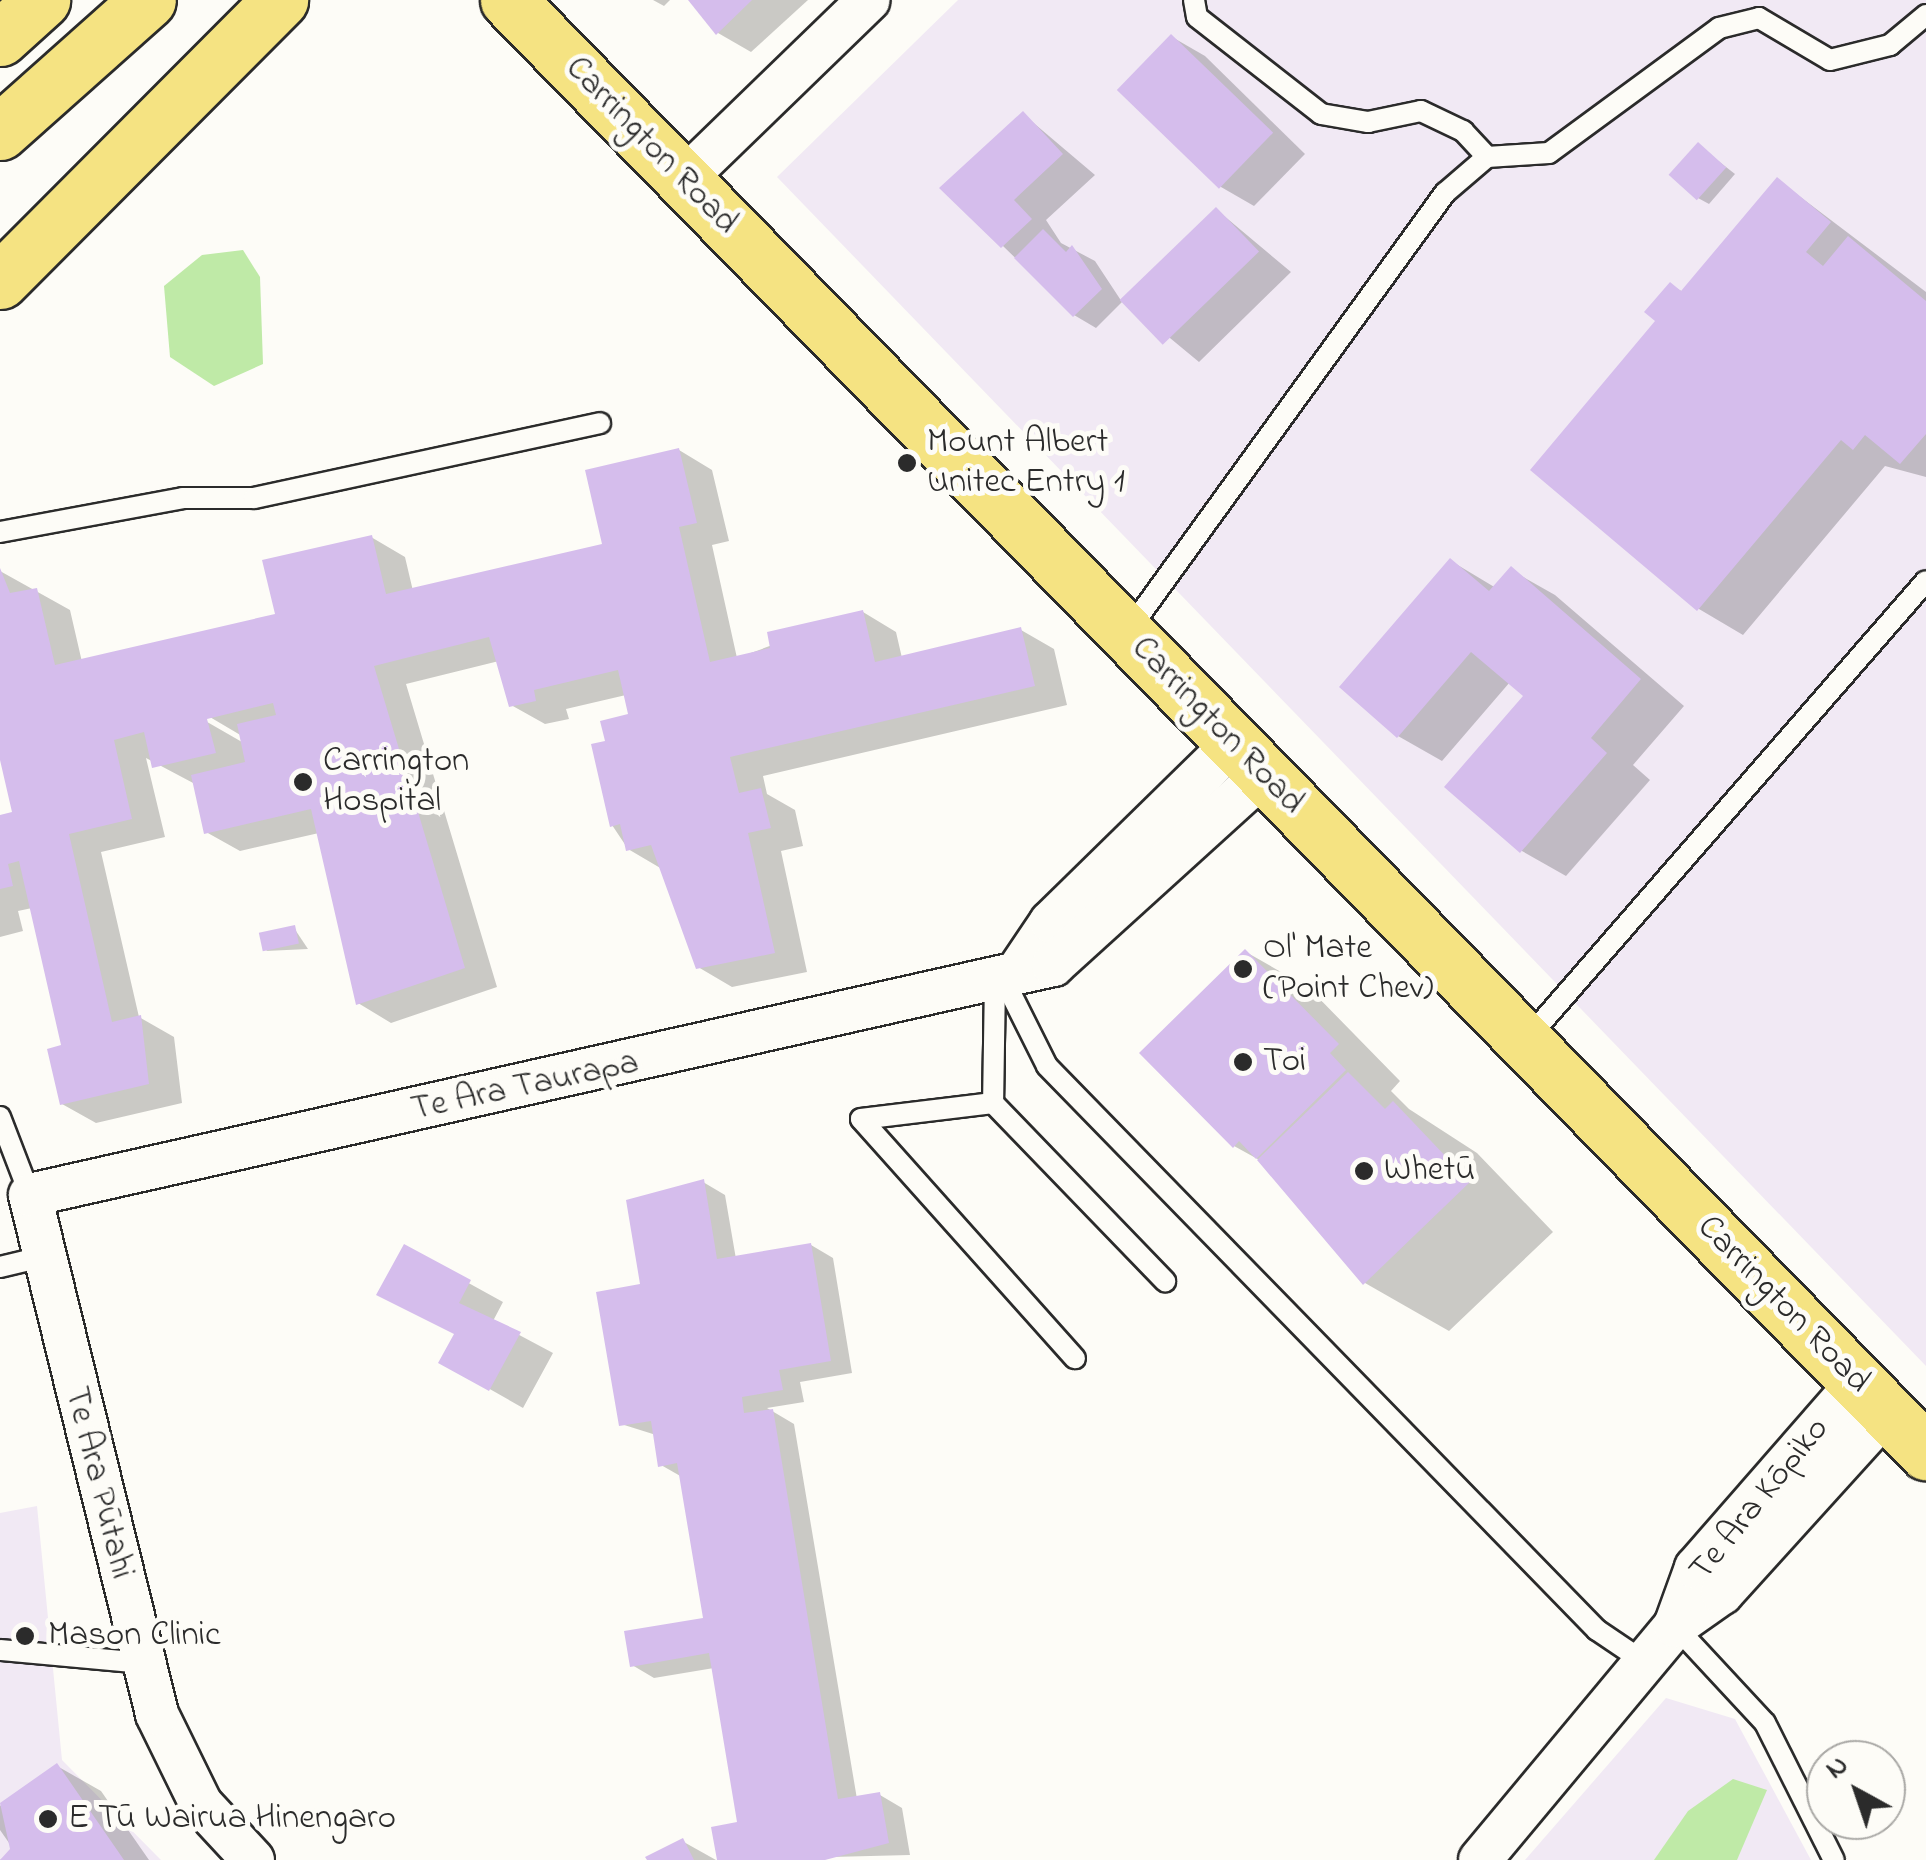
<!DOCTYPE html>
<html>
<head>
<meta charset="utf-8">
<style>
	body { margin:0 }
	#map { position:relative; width:1926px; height:1860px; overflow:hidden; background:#fdfcf7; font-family:"Indie Flower",sans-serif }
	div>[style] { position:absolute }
	.built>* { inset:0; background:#f1e9f4 }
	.green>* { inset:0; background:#bfeaa7 }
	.shadow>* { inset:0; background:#0003 }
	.building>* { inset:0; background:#d5bdec; transform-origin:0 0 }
	.roads { filter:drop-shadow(2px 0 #2b2b2b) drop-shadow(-2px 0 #2b2b2b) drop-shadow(0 2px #2b2b2b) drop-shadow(0 -2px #2b2b2b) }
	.service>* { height:20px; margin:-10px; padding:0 10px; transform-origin:10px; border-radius:10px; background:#fdfcf7 }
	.minor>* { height:42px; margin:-21px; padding:0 21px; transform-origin:21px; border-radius:21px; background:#fdfcf7 }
	.primary>* { height:55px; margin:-27.5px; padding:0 27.5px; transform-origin:27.5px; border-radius:27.5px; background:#f5e382 }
	.motorway>* { height:55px; margin:-27.5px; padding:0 27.5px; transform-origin:27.5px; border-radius:27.5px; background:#f5e382 }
	.dots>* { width:28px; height:28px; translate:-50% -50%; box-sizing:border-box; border:5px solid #fdfcf7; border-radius:50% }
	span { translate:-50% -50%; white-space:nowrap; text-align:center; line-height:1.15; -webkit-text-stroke:10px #fdfcf7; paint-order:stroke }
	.street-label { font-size:35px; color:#2b2b2b }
	.poi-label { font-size:35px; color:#2b2b2b }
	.left { translate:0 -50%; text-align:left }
	.north { position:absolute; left:1806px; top:1740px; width:100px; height:100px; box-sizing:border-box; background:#fdfcf7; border:2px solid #a9a8a5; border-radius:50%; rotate:320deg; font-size:28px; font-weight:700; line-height:40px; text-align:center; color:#2b2b2b }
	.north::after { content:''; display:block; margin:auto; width:35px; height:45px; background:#2b2b2b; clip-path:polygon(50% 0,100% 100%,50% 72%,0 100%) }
</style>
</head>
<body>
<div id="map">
	<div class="built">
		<i style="clip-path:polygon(958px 0,1926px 0,1926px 1366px,777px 177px)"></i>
		<i style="clip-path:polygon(37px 1506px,62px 1760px,161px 1860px,0 1860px,0 1513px)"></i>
		<i style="clip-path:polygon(1666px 1698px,1735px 1719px,1811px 1860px,1525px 1860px)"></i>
	</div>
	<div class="green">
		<i style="clip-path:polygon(243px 250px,260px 277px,263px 364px,214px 386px,170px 357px,164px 286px,202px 255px)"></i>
		<i style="clip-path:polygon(1733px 1779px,1767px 1790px,1737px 1860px,1654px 1860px,1688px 1811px)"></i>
	</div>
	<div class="shadow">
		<i style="clip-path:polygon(653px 0,670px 0,664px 6px)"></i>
		<i style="clip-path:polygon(692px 0,808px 0,751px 52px,718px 33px)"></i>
		<i style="clip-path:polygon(1172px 37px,1205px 56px,1305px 154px,1254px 206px,1221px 187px)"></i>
		<i style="clip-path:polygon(1023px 114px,1095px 175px,1046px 220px,1061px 243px,1095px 261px,1122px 302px,1217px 210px,1291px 272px,1199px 362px,1124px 300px,1096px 328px,1074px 315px,1003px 246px)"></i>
		<i style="clip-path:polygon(1699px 146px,1735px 174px,1709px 204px,1698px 198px)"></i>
		<i style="clip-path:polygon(1778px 180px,1926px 292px,1926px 477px,1885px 466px,1743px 635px,1699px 609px,1533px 470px,1659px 320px,1671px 285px,1683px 292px)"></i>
		<i style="clip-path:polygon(evenodd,679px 450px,712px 470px,729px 541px,712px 545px,737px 658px,863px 612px,896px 632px,902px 658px,1021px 630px,1054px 649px,1067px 705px,763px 776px,767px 794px,795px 810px,803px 846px,781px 851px,807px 972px,732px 987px,698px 967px,662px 869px,628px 849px,612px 825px,608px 743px,631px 716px,626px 695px,566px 709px,569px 719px,545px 724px,511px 705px,499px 661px,406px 684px,497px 987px,391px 1023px,358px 1003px,319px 833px,240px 851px,206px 832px,195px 784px,146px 758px,165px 837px,101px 852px,139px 1017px,174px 1037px,182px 1103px,96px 1123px,62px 1104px,64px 1047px,32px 908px,18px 911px,23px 931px,0 937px,0 818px,15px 814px,0 749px,0 571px,70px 610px,82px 662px,278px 616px,371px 537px,405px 557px,413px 591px,605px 546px,679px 450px,198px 710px,242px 736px,242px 742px,195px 715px,198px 710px)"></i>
		<i style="clip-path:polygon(1451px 561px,1496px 588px,1511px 570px,1555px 595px,1684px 706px,1633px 765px,1650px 780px,1566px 876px,1522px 851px,1526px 696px,1510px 682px,1442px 761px,1398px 736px)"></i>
		<i style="clip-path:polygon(294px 928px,308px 949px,266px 951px)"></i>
		<i style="clip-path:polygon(1246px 952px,1309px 988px,1400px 1081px,1391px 1091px,1409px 1109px,1477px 1153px,1553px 1232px,1449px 1331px,1365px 1283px,1263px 1162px,1234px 1146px)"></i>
		<i style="clip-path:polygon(703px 1182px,725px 1195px,736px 1259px,811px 1245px,833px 1258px,852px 1373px,800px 1382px,804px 1402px,767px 1408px,794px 1424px,857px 1799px,880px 1795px,902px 1808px,910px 1855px,719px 1860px,740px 1824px,714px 1668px,654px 1678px,632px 1665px,706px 1620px,682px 1477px,661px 1465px,656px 1435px,621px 1424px,642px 1286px)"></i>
		<i style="clip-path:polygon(405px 1248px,503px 1302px,493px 1321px,553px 1353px,523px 1408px,442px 1362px,456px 1335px)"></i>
		<i style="clip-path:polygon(57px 1766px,101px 1791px,149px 1860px,0 1860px,14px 1850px,0 1830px,0 1806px)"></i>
		<i style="clip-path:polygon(682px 1841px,716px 1860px,650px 1860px)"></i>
	</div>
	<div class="building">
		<i style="clip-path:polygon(688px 0,752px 0,716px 35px)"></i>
		<i style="left:1171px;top:34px;width:142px;height:78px;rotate:44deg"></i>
		<i style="clip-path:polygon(1023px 111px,1063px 154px,1014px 200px,1032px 219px,1001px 248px,939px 188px)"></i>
		<i style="left:1698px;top:142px;width:38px;height:44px;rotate:42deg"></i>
		<i style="clip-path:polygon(1777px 177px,1831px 222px,1806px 252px,1823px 266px,1848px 236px,1926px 301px,1926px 434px,1900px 464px,1865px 435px,1853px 450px,1841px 440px,1697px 611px,1530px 470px,1655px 321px,1644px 312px,1670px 282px,1681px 291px)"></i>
		<i style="left:1216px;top:207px;width:62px;height:134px;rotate:46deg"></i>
		<i style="clip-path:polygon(1043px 229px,1066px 252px,1072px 245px,1102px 289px,1073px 317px,1014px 258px)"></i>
		<i style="clip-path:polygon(679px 448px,697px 523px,679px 527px,710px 662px,770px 648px,767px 632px,863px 610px,875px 662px,1021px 627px,1035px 686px,730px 757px,739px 793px,761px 788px,771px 828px,748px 833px,775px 953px,696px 969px,651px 845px,626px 851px,620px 824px,610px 827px,591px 744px,605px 741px,600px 721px,628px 714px,618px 670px,534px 690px,536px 701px,509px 707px,489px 637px,374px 666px,465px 968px,356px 1005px,311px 809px,204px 834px,191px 775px,245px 762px,237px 724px,276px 715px,273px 703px,207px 719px,216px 753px,152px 768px,144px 732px,114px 740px,132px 819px,69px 834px,112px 1022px,141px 1015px,149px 1084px,60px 1105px,47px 1049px,61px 1045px,19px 861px,8px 864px,13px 886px,0 889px,0 815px,12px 812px,0 760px,0 568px,10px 593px,37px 588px,55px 665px,275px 614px,262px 560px,372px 535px,386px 594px,602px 544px,585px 470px)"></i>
		<i style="clip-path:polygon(1450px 558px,1489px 591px,1511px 566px,1641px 679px,1591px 738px,1607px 753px,1520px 853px,1444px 787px,1523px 696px,1471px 652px,1397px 738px,1339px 687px)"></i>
		<i style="left:295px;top:925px;width:19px;height:37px;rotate:78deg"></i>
		<i style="clip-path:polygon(1245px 949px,1339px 1044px,1330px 1053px,1346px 1070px,1256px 1159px,1239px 1141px,1233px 1148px,1139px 1053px)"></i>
		<i style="clip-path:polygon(1348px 1072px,1385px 1109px,1393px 1101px,1470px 1182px,1363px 1285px,1257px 1160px)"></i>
		<i style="clip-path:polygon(704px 1179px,717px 1259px,811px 1243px,831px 1361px,779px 1370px,783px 1390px,742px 1397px,744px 1413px,773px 1409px,838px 1799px,880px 1792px,889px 1843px,825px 1860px,717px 1860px,711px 1827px,737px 1822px,709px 1653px,630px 1667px,624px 1631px,703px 1618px,677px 1463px,658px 1467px,651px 1421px,619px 1426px,596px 1292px,640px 1284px,626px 1200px)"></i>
		<i style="clip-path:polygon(404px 1244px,471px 1280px,459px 1303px,521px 1332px,489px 1391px,438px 1363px,454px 1334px,376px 1295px)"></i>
		<i style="clip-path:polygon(57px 1763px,124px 1860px,0 1860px,10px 1849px,0 1803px)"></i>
		<i style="clip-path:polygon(683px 1838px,694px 1860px,647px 1860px,645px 1857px)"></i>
	</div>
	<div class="roads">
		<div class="service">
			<i style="left:1194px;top:0;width:17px;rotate:80deg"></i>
			<i style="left:1197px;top:17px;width:157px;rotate:38deg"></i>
			<i style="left:1321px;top:114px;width:48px;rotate:9.7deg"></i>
			<i style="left:1368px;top:122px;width:54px;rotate:-11.7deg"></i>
			<i style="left:1421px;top:111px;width:47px;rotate:25.5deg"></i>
			<i style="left:1463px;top:131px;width:35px;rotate:47deg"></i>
			<i style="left:0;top:532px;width:186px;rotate:-10.5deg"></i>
			<i style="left:183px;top:498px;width:71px"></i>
			<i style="left:254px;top:498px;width:354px;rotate:-12.2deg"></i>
			<i style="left:1128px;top:631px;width:541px;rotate:-54.11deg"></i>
			<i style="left:1445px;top:193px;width:55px;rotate:-40.6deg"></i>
			<i style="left:1487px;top:157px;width:62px;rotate:-3.7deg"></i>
			<i style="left:1549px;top:153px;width:211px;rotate:-36.3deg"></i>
			<i style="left:1719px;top:28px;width:41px;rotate:-14deg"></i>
			<i style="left:1759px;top:18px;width:82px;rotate:30.6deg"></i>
			<i style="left:1830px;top:60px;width:62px;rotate:-14deg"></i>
			<i style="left:1890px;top:45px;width:47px;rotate:-39.8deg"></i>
			<i style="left:1003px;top:978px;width:98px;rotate:63.4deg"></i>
			<i style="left:1047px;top:1066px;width:788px;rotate:45.72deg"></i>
			<i style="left:1597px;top:1630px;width:59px;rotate:34deg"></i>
			<i style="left:995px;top:980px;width:123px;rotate:90.9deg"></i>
			<i style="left:993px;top:1103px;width:248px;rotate:46deg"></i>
			<i style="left:1527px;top:1039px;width:607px;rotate:-48.94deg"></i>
			<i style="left:993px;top:1103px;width:133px;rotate:173.1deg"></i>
			<i style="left:861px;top:1119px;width:321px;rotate:48.2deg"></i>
			<i style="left:0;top:1117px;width:84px;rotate:69deg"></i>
			<i style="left:0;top:1267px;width:43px;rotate:-13.4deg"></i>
			<i style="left:1675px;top:1626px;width:132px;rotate:47.1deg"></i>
			<i style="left:1765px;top:1723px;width:153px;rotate:63.3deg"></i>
			<i style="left:0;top:1650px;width:145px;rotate:5.2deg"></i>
		</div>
		<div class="minor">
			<i style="left:684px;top:179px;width:257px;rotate:-44.1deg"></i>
			<i style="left:1018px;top:971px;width:59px;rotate:-56deg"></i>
			<i style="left:1051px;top:922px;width:256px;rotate:-44.4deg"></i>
			<i style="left:1675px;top:1626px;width:62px;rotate:-70.1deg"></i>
			<i style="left:1696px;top:1568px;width:247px;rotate:-48.9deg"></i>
			<i style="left:253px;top:1860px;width:76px;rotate:-132.9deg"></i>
			<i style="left:201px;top:1804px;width:100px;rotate:-116.1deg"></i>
			<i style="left:157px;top:1714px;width:534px;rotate:-103.75deg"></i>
			<i style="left:30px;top:1195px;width:1049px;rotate:-12.67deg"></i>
			<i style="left:1053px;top:965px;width:285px;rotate:-42.2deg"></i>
			<i style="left:1480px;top:1860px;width:305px;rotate:-50.2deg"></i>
			<i style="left:1675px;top:1626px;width:57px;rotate:-35.1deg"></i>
			<i style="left:1722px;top:1593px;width:246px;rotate:-47.8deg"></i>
		</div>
		<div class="primary">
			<i style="left:508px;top:0;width:2030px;rotate:45.68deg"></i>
		</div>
		<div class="motorway">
			<i style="left:0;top:38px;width:57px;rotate:-42.1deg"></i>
			<i style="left:0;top:132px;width:198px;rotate:-41.7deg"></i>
			<i style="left:0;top:281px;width:397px;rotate:-45.1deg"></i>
		</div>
	</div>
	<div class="dots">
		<i style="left:907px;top:463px;background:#2b2b2b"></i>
		<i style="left:303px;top:782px;background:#2b2b2b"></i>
		<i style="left:1243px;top:969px;background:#2b2b2b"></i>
		<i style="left:1243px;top:1062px;background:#2b2b2b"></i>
		<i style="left:1364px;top:1171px;background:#2b2b2b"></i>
		<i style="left:25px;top:1636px;background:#2b2b2b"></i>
		<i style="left:48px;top:1819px;background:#2b2b2b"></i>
	</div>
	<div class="street-label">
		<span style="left:651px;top:146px;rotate:46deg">Carrington Road</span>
		<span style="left:1217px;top:726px;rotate:46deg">Carrington Road</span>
		<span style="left:525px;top:1087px;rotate:-12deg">Te Ara Taurapa</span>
		<span style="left:1783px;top:1305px;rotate:46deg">Carrington Road</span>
		<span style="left:98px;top:1483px;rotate:76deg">Te Ara Pūtahi</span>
		<span style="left:1760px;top:1500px;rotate:-51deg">Te Ara Kōpiko</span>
	</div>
	<div class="poi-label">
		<span class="left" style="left:927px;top:463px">Mount Albert<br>Unitec Entry 1</span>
		<span class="left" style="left:323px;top:782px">Carrington<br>Hospital</span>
		<span class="left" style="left:1263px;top:969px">Ol' Mate<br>(Point Chev)</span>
		<span class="left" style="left:1263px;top:1062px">Toi</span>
		<span class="left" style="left:1384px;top:1171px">Whetū</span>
		<span class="left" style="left:48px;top:1636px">Mason Clinic</span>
		<span class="left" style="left:68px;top:1819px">E Tū Wairua Hinengaro</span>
	</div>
	<div class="north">N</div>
</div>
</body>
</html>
